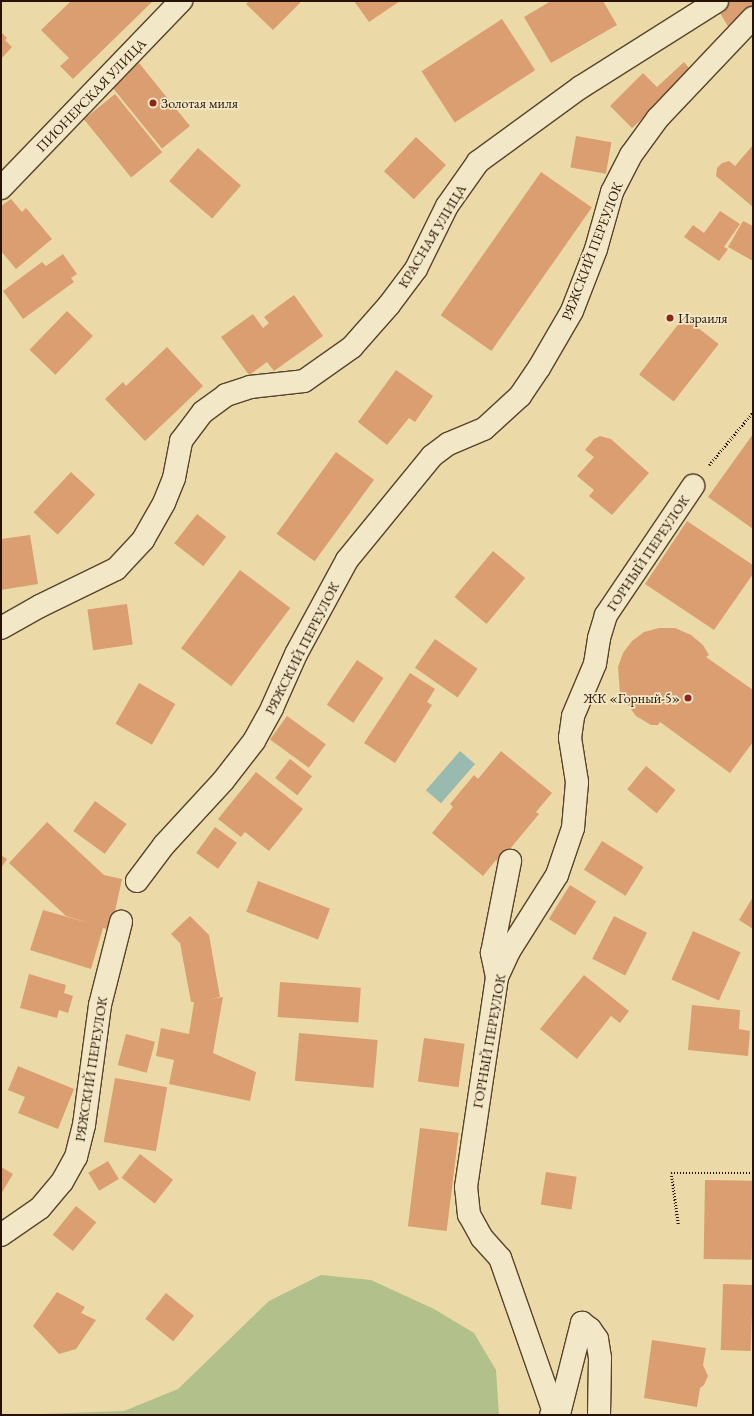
<!DOCTYPE html>
<html>
<head>
<meta charset="utf-8">
<style>
	body { margin:0 }
	#map { position:relative; width:754px; height:1416px; overflow:hidden; background:#ebdaa7; font-family:"EB Garamond",serif }
	div>[style] { position:absolute }
	.green>* { inset:0; background:#b2c18b }
	.water>* { inset:0; background:#99baaf; transform-origin:0 0 }
	.building>* { inset:0; background:#db9e70; transform-origin:0 0 }
	.path>* { height:2.5px; margin-top:-1.25px; transform-origin:0; background:repeating-linear-gradient(90deg,#261102 0 1px,transparent 0 3px) }
	.roads { filter:drop-shadow(1px 0 #57432b) drop-shadow(-1px 0 #57432b) drop-shadow(0 1px #57432b) drop-shadow(0 -1px #57432b) }
	.street>* { height:22px; margin:-11px; padding:0 11px; transform-origin:11px; border-radius:11px; background:#f2e7c6 }
	.secondary>* { height:22px; margin:-11px; padding:0 11px; transform-origin:11px; border-radius:11px; background:#f2e7c6 }
	.dots>* { width:11px; height:11px; translate:-50% -50%; box-sizing:border-box; border:2px solid #f2e7c6; border-radius:50% }
	span { translate:-50% -50%; white-space:nowrap; text-align:center; line-height:1.15; -webkit-text-stroke:3.5px #f2e7c6; paint-order:stroke }
	.street-label { font-size:14px; color:#261102 }
	.poi-label { font-size:14px; color:#261102 }
	.left { translate:0 -50%; text-align:left }
	.right { translate:-100% -50%; text-align:right }
	.frame { position:absolute; inset:0; border:2px solid #261102; pointer-events:none }
</style>
</head>
<body>
<div id="map">
	<div class="green">
		<i style="clip-path:polygon(321px 1275px,371px 1280px,434px 1309px,474px 1333px,496px 1370px,499px 1415px,12px 1415px,124px 1411px,178px 1389px,269px 1301px)"></i>
	</div>
	<div class="water">
		<i style="left:460px;top:751px;width:20px;height:52px;rotate:41deg"></i>
	</div>
	<div class="building">
		<i style="clip-path:polygon(71px 1px,153px 1px,73px 79px,60px 66px,69px 58px,41px 30px)"></i>
		<i style="clip-path:polygon(249px 1px,302px 1px,273px 30px,246px 4px)"></i>
		<i style="clip-path:polygon(354px 1px,400px 1px,369px 22px)"></i>
		<i style="clip-path:polygon(551px 1px,603px 1px,617px 25px,551px 63px,524px 17px)"></i>
		<i style="clip-path:polygon(728px 1px,753px 1px,753px 8px,729px 28px,717px 8px)"></i>
		<i style="left:502px;top:19px;width:61px;height:96px;rotate:57deg"></i>
		<i style="clip-path:polygon(1px 32px,7px 38px,5px 40px,12px 47px,1px 59px)"></i>
		<i style="clip-path:polygon(684px 62px,693px 73px,632px 128px,610px 106px,643px 73px,657px 87px)"></i>
		<i style="left:139px;top:63px;width:81px;height:36px;rotate:51deg"></i>
		<i style="left:115px;top:94px;width:75px;height:40px;rotate:51deg"></i>
		<i style="left:576px;top:136px;width:36px;height:32px;rotate:10deg"></i>
		<i style="left:416px;top:137px;width:41px;height:47px;rotate:43deg"></i>
		<i style="clip-path:polygon(753px 145px,753px 207px,716px 176px,717px 168px,722px 163px,729px 161px,735px 166px)"></i>
		<i style="left:198px;top:148px;width:57px;height:44px;rotate:41deg"></i>
		<i style="left:541px;top:172px;width:62px;height:175px;rotate:35deg"></i>
		<i style="clip-path:polygon(11px 199px,22px 212px,26px 208px,52px 239px,16px 269px,1px 251px,1px 206px)"></i>
		<i style="clip-path:polygon(720px 211px,740px 224px,724px 247px,728px 249px,719px 261px,684px 237px,693px 225px,704px 233px)"></i>
		<i style="clip-path:polygon(743px 221px,753px 226px,753px 261px,728px 247px)"></i>
		<i style="clip-path:polygon(63px 254px,77px 274px,71px 278px,74px 282px,23px 319px,3px 291px,42px 262px,46px 266px)"></i>
		<i style="clip-path:polygon(294px 295px,323px 336px,274px 371px,267px 362px,249px 375px,221px 337px,253px 314px,263px 328px,269px 323px,264px 317px)"></i>
		<i style="left:67px;top:311px;width:36px;height:54px;rotate:44deg"></i>
		<i style="left:684px;top:317px;width:44px;height:73px;rotate:38deg"></i>
		<i style="clip-path:polygon(167px 347px,203px 386px,145px 441px,105px 399px,123px 382px,126px 386px)"></i>
		<i style="clip-path:polygon(396px 370px,433px 396px,415px 422px,409px 418px,387px 445px,358px 422px)"></i>
		<i style="clip-path:polygon(753px 434px,753px 529px,708px 497px)"></i>
		<i style="clip-path:polygon(600px 436px,611px 439px,649px 473px,612px 515px,589px 496px,594px 490px,577px 476px,594px 457px,585px 450px,594px 439px)"></i>
		<i style="left:336px;top:452px;width:47px;height:101px;rotate:36deg"></i>
		<i style="left:71px;top:472px;width:33px;height:55px;rotate:43deg"></i>
		<i style="left:197px;top:514px;width:37px;height:37px;rotate:38deg"></i>
		<i style="clip-path:polygon(687px 521px,753px 565px,753px 574px,714px 630px,645px 584px)"></i>
		<i style="clip-path:polygon(30px 535px,38px 584px,1px 590px,1px 539px)"></i>
		<i style="left:493px;top:551px;width:42px;height:60px;rotate:40deg"></i>
		<i style="left:240px;top:570px;width:63px;height:98px;rotate:37deg"></i>
		<i style="left:127px;top:604px;width:41px;height:40px;rotate:82deg"></i>
		<i style="clip-path:polygon(659px 628px,675px 628px,691px 635px,703px 645px,709px 655px,706px 657px,753px 690px,753px 742px,730px 773px,660px 722px,658px 725px,651px 725px,636px 716px,620px 694px,618px 667px,623px 653px,632px 641px,644px 632px)"></i>
		<i style="left:435px;top:639px;width:52px;height:35px;rotate:35deg"></i>
		<i style="left:357px;top:660px;width:32px;height:54px;rotate:34deg"></i>
		<i style="clip-path:polygon(410px 673px,435px 689px,427px 702px,432px 705px,395px 763px,364px 743px)"></i>
		<i style="left:139px;top:683px;width:42px;height:47px;rotate:30deg"></i>
		<i style="left:287px;top:716px;width:48px;height:29px;rotate:36deg"></i>
		<i style="clip-path:polygon(501px 751px,552px 793px,536px 812px,539px 814px,499px 862px,496px 860px,483px 876px,432px 833px,453px 807px,450px 804px,474px 775px,478px 779px)"></i>
		<i style="left:290px;top:759px;width:28px;height:24px;rotate:38deg"></i>
		<i style="left:646px;top:766px;width:38px;height:30px;rotate:39deg"></i>
		<i style="clip-path:polygon(256px 772px,303px 809px,269px 851px,245px 832px,241px 837px,218px 819px)"></i>
		<i style="left:95px;top:801px;width:39px;height:37px;rotate:36deg"></i>
		<i style="clip-path:polygon(47px 822px,104px 875px,122px 879px,111px 930px,103px 928px,91px 969px,30px 950px,43px 910px,92px 924px,66px 916px,9px 863px)"></i>
		<i style="left:215px;top:827px;width:27px;height:32px;rotate:36deg"></i>
		<i style="left:602px;top:841px;width:49px;height:34px;rotate:32deg"></i>
		<i style="clip-path:polygon(1px 855px,7px 859px,1px 868px)"></i>
		<i style="left:258px;top:881px;width:77px;height:33px;rotate:21deg"></i>
		<i style="left:570px;top:885px;width:31px;height:40px;rotate:32deg"></i>
		<i style="clip-path:polygon(753px 897px,753px 929px,739px 920px)"></i>
		<i style="clip-path:polygon(190px 916px,209px 935px,220px 997px,208px 1000px,223px 997px,213px 1053px,256px 1072px,250px 1101px,169px 1084px,174px 1060px,156px 1056px,161px 1028px,189px 1034px,194px 1002px,191px 1002px,180px 943px,171px 934px)"></i>
		<i style="left:614px;top:916px;width:37px;height:48px;rotate:27deg"></i>
		<i style="left:693px;top:931px;width:52px;height:53px;rotate:24deg"></i>
		<i style="clip-path:polygon(29px 974px,66px 985px,64px 993px,73px 996px,68px 1013px,59px 1010px,57px 1018px,20px 1008px)"></i>
		<i style="clip-path:polygon(584px 975px,629px 1011px,620px 1023px,611px 1016px,577px 1059px,540px 1029px)"></i>
		<i style="left:280px;top:982px;width:81px;height:35px;rotate:4deg"></i>
		<i style="clip-path:polygon(692px 1005px,740px 1010px,739px 1029px,750px 1031px,748px 1056px,688px 1050px)"></i>
		<i style="left:299px;top:1033px;width:79px;height:48px;rotate:5deg"></i>
		<i style="left:126px;top:1034px;width:30px;height:32px;rotate:15deg"></i>
		<i style="left:424px;top:1038px;width:41px;height:44px;rotate:8deg"></i>
		<i style="clip-path:polygon(18px 1066px,74px 1089px,58px 1129px,18px 1113px,25px 1097px,8px 1090px)"></i>
		<i style="left:115px;top:1078px;width:53px;height:65px;rotate:10deg"></i>
		<i style="left:420px;top:1128px;width:39px;height:99px;rotate:7deg"></i>
		<i style="left:140px;top:1154px;width:42px;height:30px;rotate:38deg"></i>
		<i style="left:108px;top:1161px;width:21px;height:23px;rotate:59deg"></i>
		<i style="clip-path:polygon(1px 1167px,13px 1174px,1px 1194px)"></i>
		<i style="left:546px;top:1172px;width:31px;height:33px;rotate:9deg"></i>
		<i style="left:705px;top:1180px;width:48px;height:79px;rotate:1deg"></i>
		<i style="left:76px;top:1206px;width:26px;height:37px;rotate:39deg"></i>
		<i style="left:723px;top:1284px;width:30px;height:66px;rotate:2deg"></i>
		<i style="clip-path:polygon(57px 1292px,85px 1307px,81px 1313px,96px 1320px,76px 1349px,59px 1354px,33px 1326px)"></i>
		<i style="left:166px;top:1293px;width:36px;height:33px;rotate:39deg"></i>
		<i style="clip-path:polygon(652px 1340px,706px 1348px,703px 1365px,708px 1376px,704px 1385px,700px 1388px,697px 1407px,644px 1398px)"></i>
	</div>
	<div class="path">
		<i style="left:709px;top:465px;width:69px;rotate:-50.3deg"></i>
		<i style="left:678px;top:1224px;width:51px;rotate:-97.8deg"></i>
		<i style="left:671px;top:1173px;width:82px"></i>
	</div>
	<div class="roads">
		<div class="street">
			<i style="left:1px;top:188px;width:260px;rotate:-46.1deg"></i>
			<i style="left:137px;top:881px;width:45px;rotate:-53.1deg"></i>
			<i style="left:164px;top:845px;width:87px;rotate:-47.3deg"></i>
			<i style="left:223px;top:781px;width:51px;rotate:-52.2deg"></i>
			<i style="left:254px;top:741px;width:38px;rotate:-61deg"></i>
			<i style="left:272px;top:708px;width:59px;rotate:-66deg"></i>
			<i style="left:296px;top:654px;width:107px;rotate:-61.5deg"></i>
			<i style="left:347px;top:560px;width:134px;rotate:-50.7deg"></i>
			<i style="left:432px;top:456px;width:20px;rotate:-37deg"></i>
			<i style="left:448px;top:444px;width:39px;rotate:-23deg"></i>
			<i style="left:484px;top:429px;width:49px;rotate:-42.5deg"></i>
			<i style="left:520px;top:396px;width:34px;rotate:-56deg"></i>
			<i style="left:539px;top:368px;width:66px;rotate:-59.9deg"></i>
			<i style="left:572px;top:311px;width:66px;rotate:-68.8deg"></i>
			<i style="left:596px;top:249px;width:59px;rotate:-74.3deg"></i>
			<i style="left:612px;top:192px;width:42px;rotate:-62.8deg"></i>
			<i style="left:631px;top:155px;width:46px;rotate:-53.9deg"></i>
			<i style="left:658px;top:118px;width:138px;rotate:-46.5deg"></i>
			<i style="left:497px;top:977px;width:25px;rotate:-102deg"></i>
			<i style="left:492px;top:953px;width:94px;rotate:-78.9deg"></i>
			<i style="left:1px;top:1235px;width:47px;rotate:-34.7deg"></i>
			<i style="left:40px;top:1208px;width:34px;rotate:-50deg"></i>
			<i style="left:62px;top:1182px;width:29px;rotate:-61deg"></i>
			<i style="left:76px;top:1157px;width:33px;rotate:-76deg"></i>
			<i style="left:84px;top:1125px;width:121px;rotate:-82.4deg"></i>
			<i style="left:100px;top:1005px;width:86px;rotate:-75.8deg"></i>
			<i style="left:554px;top:1412px;width:163px;rotate:-109.3deg"></i>
			<i style="left:500px;top:1258px;width:27px;rotate:-132deg"></i>
			<i style="left:482px;top:1238px;width:26px;rotate:-119deg"></i>
			<i style="left:469px;top:1215px;width:28px;rotate:-96deg"></i>
			<i style="left:466px;top:1187px;width:116px;rotate:-81.6deg"></i>
			<i style="left:483px;top:1072px;width:96px;rotate:-81.6deg"></i>
			<i style="left:497px;top:977px;width:29px;rotate:-65deg"></i>
			<i style="left:509px;top:951px;width:90px;rotate:-57.7deg"></i>
			<i style="left:557px;top:875px;width:50px;rotate:-71.2deg"></i>
			<i style="left:573px;top:828px;width:46px;rotate:-85deg"></i>
			<i style="left:577px;top:782px;width:45px;rotate:-99deg"></i>
			<i style="left:570px;top:738px;width:22px;rotate:-82deg"></i>
			<i style="left:573px;top:716px;width:56px;rotate:-67.1deg"></i>
			<i style="left:595px;top:664px;width:26px;rotate:-81deg"></i>
			<i style="left:599px;top:638px;width:24px;rotate:-73deg"></i>
			<i style="left:606px;top:615px;width:156px;rotate:-56deg"></i>
		</div>
		<div class="secondary">
			<i style="left:1px;top:628px;width:45px;rotate:-29.4deg"></i>
			<i style="left:40px;top:606px;width:85px;rotate:-26deg"></i>
			<i style="left:116px;top:569px;width:40px;rotate:-47deg"></i>
			<i style="left:143px;top:540px;width:43px;rotate:-60.4deg"></i>
			<i style="left:164px;top:503px;width:27px;rotate:-68deg"></i>
			<i style="left:174px;top:478px;width:38px;rotate:-79deg"></i>
			<i style="left:181px;top:441px;width:36px;rotate:-53deg"></i>
			<i style="left:203px;top:412px;width:29px;rotate:-36deg"></i>
			<i style="left:226px;top:395px;width:25px;rotate:-18deg"></i>
			<i style="left:250px;top:387px;width:54px;rotate:-6.3deg"></i>
			<i style="left:304px;top:381px;width:59px;rotate:-35.3deg"></i>
			<i style="left:352px;top:347px;width:56px;rotate:-48.6deg"></i>
			<i style="left:389px;top:305px;width:45px;rotate:-53.1deg"></i>
			<i style="left:416px;top:269px;width:70px;rotate:-63.8deg"></i>
			<i style="left:447px;top:206px;width:54px;rotate:-54.8deg"></i>
			<i style="left:478px;top:162px;width:127px;rotate:-36.1deg"></i>
			<i style="left:581px;top:87px;width:161px;rotate:-32.3deg"></i>
			<i style="left:551px;top:1415px;width:10px;rotate:-29deg"></i>
			<i style="left:560px;top:1410px;width:90px;rotate:-75.8deg"></i>
			<i style="left:582px;top:1323px;width:10px;rotate:37deg"></i>
			<i style="left:590px;top:1329px;width:12px;rotate:55deg"></i>
			<i style="left:597px;top:1339px;width:19px;rotate:81deg"></i>
			<i style="left:600px;top:1358px;width:57px;rotate:91deg"></i>
		</div>
	</div>
	<div class="dots">
		<i style="left:153px;top:103px;background:#8f2418"></i>
		<i style="left:670px;top:318px;background:#8f2418"></i>
		<i style="left:688px;top:698px;background:#8f2418"></i>
	</div>
	<div class="street-label">
		<span style="left:91px;top:95px;rotate:-46deg">ПИОНЕРСКАЯ УЛИЦА</span>
		<span style="left:432px;top:236px;rotate:-59deg">КРАСНАЯ УЛИЦА</span>
		<span style="left:592px;top:251px;rotate:-69deg">РЯЖСКИЙ ПЕРЕУЛОК</span>
		<span style="left:648px;top:553px;rotate:-56deg">ГОРНЫЙ ПЕРЕУЛОК</span>
		<span style="left:302px;top:648px;rotate:-63deg">РЯЖСКИЙ ПЕРЕУЛОК</span>
		<span style="left:489px;top:1041px;rotate:-80deg">ГОРНЫЙ ПЕРЕУЛОК</span>
		<span style="left:91px;top:1069px;rotate:-81deg">РЯЖСКИЙ ПЕРЕУЛОК</span>
	</div>
	<div class="poi-label">
		<span class="left" style="left:161px;top:103px">Золотая миля</span>
		<span class="left" style="left:678px;top:318px">Израиля</span>
		<span class="right" style="left:680px;top:698px">ЖК «Горный-5»</span>
	</div>
	<div class="frame"></div>
</div>
</body>
</html>
